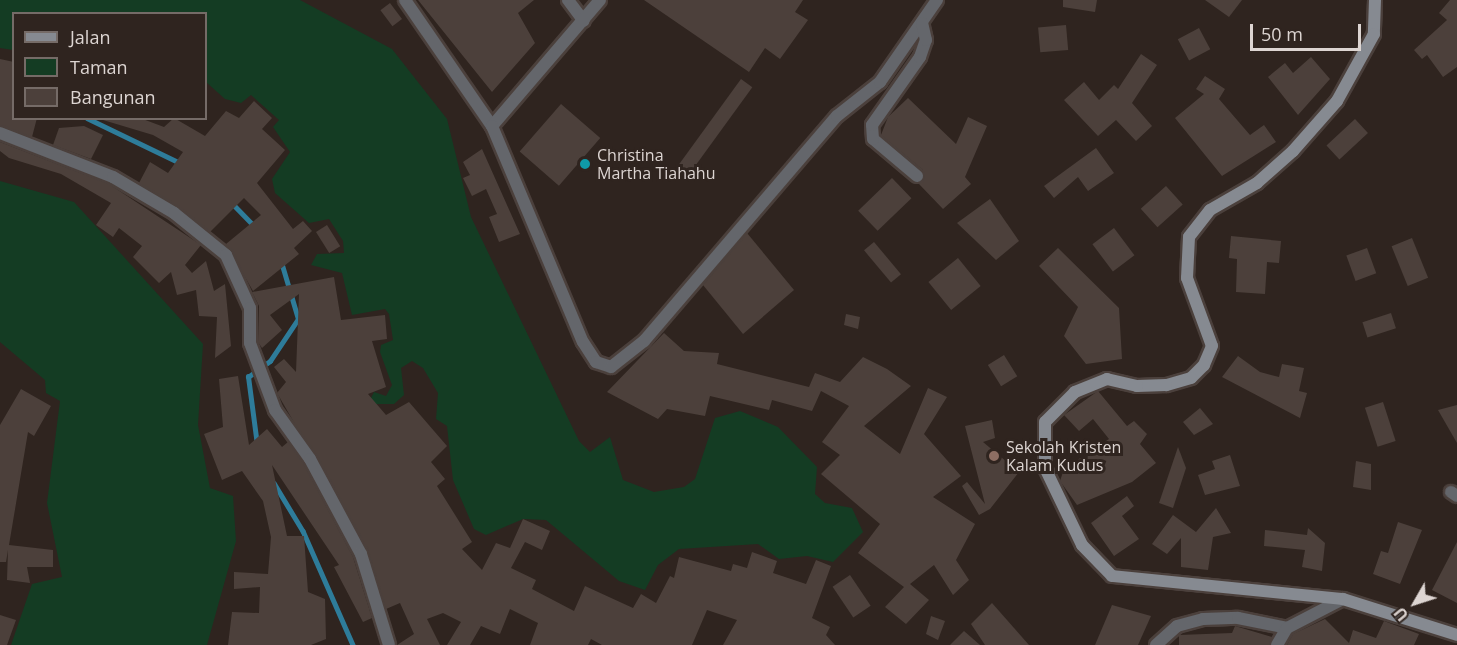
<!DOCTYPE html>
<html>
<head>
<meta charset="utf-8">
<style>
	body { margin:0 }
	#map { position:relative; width:1457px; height:645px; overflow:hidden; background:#2f241f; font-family:"Open Sans",sans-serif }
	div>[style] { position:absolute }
	.green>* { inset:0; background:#143c23 }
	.stream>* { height:4.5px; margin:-2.25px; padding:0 2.25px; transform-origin:2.25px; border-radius:2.25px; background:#2e7c9a }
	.building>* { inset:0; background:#4c403b; transform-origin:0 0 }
	.roads { filter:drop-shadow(2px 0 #4b403c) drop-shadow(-2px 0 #4b403c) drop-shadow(0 2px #4b403c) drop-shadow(0 -2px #4b403c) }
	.street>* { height:12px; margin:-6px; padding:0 6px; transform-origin:6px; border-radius:6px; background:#64666b }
	.secondary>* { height:12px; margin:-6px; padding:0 6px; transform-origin:6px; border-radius:6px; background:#868a91 }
	.dots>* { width:16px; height:16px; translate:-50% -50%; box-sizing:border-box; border:3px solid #2f241f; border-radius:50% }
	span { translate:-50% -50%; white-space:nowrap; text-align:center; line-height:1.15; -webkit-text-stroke:6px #2f241f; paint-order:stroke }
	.poi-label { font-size:16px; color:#ddd5d2 }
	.left { translate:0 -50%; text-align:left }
	.legend { position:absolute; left:12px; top:12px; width:195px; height:108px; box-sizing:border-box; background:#2f241f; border:2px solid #756b67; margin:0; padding:8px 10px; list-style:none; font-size:18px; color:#ddd5d2 }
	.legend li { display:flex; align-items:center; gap:12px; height:30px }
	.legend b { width:30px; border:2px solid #756b67 }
	.north { position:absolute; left:1385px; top:573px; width:60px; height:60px; -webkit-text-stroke:4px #2f241f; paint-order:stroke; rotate:231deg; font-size:16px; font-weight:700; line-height:24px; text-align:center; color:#ddd5d2 }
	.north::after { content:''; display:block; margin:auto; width:21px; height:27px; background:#ddd5d2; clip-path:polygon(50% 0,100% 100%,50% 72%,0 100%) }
	.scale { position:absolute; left:1250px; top:24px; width:111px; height:27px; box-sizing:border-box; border:3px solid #ddd5d2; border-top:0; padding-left:8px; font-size:18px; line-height:21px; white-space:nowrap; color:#ddd5d2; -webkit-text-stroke:4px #2f241f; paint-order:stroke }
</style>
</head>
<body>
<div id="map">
	<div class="green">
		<i style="clip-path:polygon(0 0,300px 0,392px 49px,447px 119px,471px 217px,579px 441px,590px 452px,610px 437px,623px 480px,654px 492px,684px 487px,695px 479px,715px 418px,740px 411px,778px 427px,817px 467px,815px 494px,825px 503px,852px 508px,863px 532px,833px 562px,807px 556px,779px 559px,758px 544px,679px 549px,658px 565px,645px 590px,619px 581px,546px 520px,523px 519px,486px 535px,474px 529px,453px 480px,447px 426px,436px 419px,438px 393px,423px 368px,412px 361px,401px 368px,404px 395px,394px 404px,368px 404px,374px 392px,386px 396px,392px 385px,380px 352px,381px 345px,393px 340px,389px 314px,385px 309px,352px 315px,342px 273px,311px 265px,317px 254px,344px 253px,343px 241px,329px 219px,309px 223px,275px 193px,272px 179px,290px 152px,273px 127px,279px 120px,251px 95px,241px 103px,225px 99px,206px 82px,206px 14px,14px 14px,13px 50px,0 48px)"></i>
		<i style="clip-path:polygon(0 181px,74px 202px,203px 344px,198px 425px,210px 488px,233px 496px,236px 541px,207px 645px,11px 645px,32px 584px,62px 577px,47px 503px,60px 401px,46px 393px,45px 380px,0 342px)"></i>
	</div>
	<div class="stream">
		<i style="left:87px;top:118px;width:106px;rotate:25.8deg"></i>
		<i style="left:233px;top:204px;width:30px;rotate:46deg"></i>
		<i style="left:257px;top:445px;width:69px;rotate:-97.5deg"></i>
		<i style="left:248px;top:377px;width:27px;rotate:-36deg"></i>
		<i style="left:270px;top:361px;width:50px;rotate:-56.3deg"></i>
		<i style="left:298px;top:319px;width:59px;rotate:-106.6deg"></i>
		<i style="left:274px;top:483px;width:56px;rotate:58.9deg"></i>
		<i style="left:303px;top:531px;width:124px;rotate:66.3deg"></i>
	</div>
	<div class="building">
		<i style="clip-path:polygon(418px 0,534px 0,518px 13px,535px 43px,492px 92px)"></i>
		<i style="clip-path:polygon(644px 0,803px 0,795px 12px,808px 20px,780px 59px,765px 48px,749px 72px)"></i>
		<i style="clip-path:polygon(1063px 0,1097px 0,1095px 12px,1063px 7px)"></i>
		<i style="clip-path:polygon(1205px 0,1242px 0,1229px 17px)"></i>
		<i style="clip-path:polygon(1450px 0,1457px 0,1457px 67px,1443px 77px,1427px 55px,1422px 59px,1414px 50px,1447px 20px,1439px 13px)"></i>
		<i style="left:390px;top:3px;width:20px;height:12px;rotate:53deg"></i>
		<i style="left:1066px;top:25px;width:25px;height:28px;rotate:85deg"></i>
		<i style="left:1199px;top:28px;width:24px;height:24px;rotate:62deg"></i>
		<i style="clip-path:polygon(1141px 54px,1157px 65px,1132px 103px,1152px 126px,1136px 141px,1116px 120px,1098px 136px,1064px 100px,1084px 82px,1099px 100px,1114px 85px,1118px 89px)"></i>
		<i style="clip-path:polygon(1311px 57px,1330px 79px,1298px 115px,1268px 77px,1285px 63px,1293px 73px)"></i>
		<i style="clip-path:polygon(0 59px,14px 62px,14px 118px,37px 118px,32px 137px,0 125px)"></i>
		<i style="clip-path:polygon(1205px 76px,1225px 89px,1219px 99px,1250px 135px,1264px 125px,1276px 142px,1222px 176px,1175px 118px,1204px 94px,1196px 89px)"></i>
		<i style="left:741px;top:79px;width:14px;height:109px;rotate:36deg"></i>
		<i style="clip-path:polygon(908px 98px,956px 144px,968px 117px,987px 126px,965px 177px,971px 184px,943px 209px,919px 184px,923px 170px,881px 135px,888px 117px)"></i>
		<i style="clip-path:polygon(254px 101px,272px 118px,262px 129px,285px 150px,257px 183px,293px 229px,303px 221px,312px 231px,294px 248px,299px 254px,253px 291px,226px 244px,261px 215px,244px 198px,210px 232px,139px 183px,150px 162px,168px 173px,183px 152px,153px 135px,103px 120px,140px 118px,164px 127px,174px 118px,205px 136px,226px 111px,239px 118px)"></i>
		<i style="left:561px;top:104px;width:52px;height:63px;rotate:41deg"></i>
		<i style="left:1355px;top:119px;width:19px;height:39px;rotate:47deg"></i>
		<i style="clip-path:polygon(84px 126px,103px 135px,91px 159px,53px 145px,59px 128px)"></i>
		<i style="clip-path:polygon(0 142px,109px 184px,201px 245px,185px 265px,192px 273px,206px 261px,214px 291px,225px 284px,231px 346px,215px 358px,217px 317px,199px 316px,196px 290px,177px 295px,171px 272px,159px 283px,133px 257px,142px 246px,119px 228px,113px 237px,96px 225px,111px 203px,61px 174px,9px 158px,0 151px)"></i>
		<i style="clip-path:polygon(1096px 148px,1114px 173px,1088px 191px,1078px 177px,1054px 198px,1044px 186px)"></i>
		<i style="clip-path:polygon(482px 149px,520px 234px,499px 242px,489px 217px,497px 214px,486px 189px,472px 196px,463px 178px,470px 175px,463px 162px)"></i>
		<i style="left:892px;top:178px;width:28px;height:47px;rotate:46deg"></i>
		<i style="left:1166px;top:186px;width:25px;height:34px;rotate:48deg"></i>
		<i style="clip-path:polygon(990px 199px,1019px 241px,996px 260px,957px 223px)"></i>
		<i style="left:327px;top:225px;width:25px;height:13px;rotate:58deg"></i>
		<i style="left:1114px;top:228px;width:34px;height:27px;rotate:53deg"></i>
		<i style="clip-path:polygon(747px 233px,794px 290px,743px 334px,703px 285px)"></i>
		<i style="clip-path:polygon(1231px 236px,1281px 241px,1279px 263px,1267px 262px,1265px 294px,1236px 292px,1237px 259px,1229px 258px)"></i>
		<i style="left:1412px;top:238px;width:43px;height:22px;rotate:68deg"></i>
		<i style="left:874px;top:242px;width:42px;height:13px;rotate:50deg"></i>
		<i style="clip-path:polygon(1058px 248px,1119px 308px,1122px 359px,1086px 364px,1064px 336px,1078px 307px,1039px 266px)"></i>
		<i style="left:1367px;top:248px;width:27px;height:22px;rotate:70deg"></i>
		<i style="left:958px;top:258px;width:36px;height:38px;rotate:51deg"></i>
		<i style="clip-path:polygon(334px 277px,341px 320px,385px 315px,387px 339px,372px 341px,386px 387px,368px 394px,386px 415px,409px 402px,447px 446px,431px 462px,445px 479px,437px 486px,472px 542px,462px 549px,482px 570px,496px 543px,510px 548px,523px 519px,550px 531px,542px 550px,525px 542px,511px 568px,536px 580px,532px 589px,574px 611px,585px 586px,633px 608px,641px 594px,656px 603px,670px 576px,674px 578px,679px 557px,731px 571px,733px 564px,747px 568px,752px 552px,777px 561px,773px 573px,806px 584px,816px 560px,831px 566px,812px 618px,830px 627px,826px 635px,835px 645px,723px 645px,737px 620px,707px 610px,692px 645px,602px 645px,591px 639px,588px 645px,530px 645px,538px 623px,510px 609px,500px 634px,481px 626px,470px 645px,447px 645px,461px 622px,443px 613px,427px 619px,440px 645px,397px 645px,414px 634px,400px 603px,386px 609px,368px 550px,277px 393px,286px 382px,274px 367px,284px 359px,296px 372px,299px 294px,270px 315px,282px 330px,262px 348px,258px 342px,259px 306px,252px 292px)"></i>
		<i style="left:1391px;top:313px;width:16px;height:30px;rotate:72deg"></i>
		<i style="clip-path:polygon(846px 314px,860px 317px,858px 329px,844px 325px)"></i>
		<i style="clip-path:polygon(664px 333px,684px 351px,719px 353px,717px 364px,809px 387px,815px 373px,840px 382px,863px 357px,887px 369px,911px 386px,864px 426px,900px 454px,928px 388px,947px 397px,924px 434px,961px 476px,933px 497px,975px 524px,956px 560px,969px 580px,953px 595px,934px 565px,910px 584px,929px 600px,906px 624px,885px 607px,904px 587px,858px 553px,880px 524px,821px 474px,840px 455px,822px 442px,849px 406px,821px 391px,812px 411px,772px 400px,769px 410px,710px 396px,705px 416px,667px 409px,658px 419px,607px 392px)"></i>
		<i style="left:1004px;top:355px;width:25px;height:19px;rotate:58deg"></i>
		<i style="clip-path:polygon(1238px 356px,1260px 372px,1279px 377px,1282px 364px,1304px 368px,1299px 391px,1307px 393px,1300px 418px,1222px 377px)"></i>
		<i style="clip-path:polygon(238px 376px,249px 445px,267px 429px,282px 447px,288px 442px,303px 463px,353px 557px,372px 618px,363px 622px,334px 567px,339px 565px,272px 465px,287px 536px,304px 536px,308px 592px,325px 599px,326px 639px,311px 645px,228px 645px,232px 612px,259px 613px,260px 587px,234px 589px,234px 572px,268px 574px,271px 537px,263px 501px,242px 471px,222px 480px,204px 434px,223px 427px,219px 379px)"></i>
		<i style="clip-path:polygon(21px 389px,51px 406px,34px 436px,28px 432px,9px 545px,53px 550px,53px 567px,27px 567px,30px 583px,7px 580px,8px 550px,6px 562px,0 562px,0 425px)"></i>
		<i style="clip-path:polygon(1098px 391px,1127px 426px,1134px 421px,1147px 434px,1140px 444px,1156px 463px,1132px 482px,1077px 505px,1060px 481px,1064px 469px,1109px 439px,1093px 419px,1079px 431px,1064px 415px)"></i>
		<i style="left:1383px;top:402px;width:41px;height:19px;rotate:72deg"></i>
		<i style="clip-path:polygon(1457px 405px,1457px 443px,1438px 410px)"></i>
		<i style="clip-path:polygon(1200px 408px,1213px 424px,1194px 435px,1183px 422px)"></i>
		<i style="clip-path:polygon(992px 420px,995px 438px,983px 442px,1019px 472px,990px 509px,979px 515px,962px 486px,967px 482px,985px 504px,965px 426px)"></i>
		<i style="clip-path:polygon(1178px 447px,1186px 468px,1173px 508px,1159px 503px)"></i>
		<i style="clip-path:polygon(1230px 455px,1240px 486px,1205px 495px,1198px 475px,1215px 469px,1212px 461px)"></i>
		<i style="clip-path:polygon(1356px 461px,1371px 464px,1371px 490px,1353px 487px)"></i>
		<i style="clip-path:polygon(1127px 496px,1134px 506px,1122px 516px,1139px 539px,1114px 556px,1091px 523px)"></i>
		<i style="clip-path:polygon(1216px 508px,1231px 533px,1213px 537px,1208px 570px,1181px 567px,1181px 538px,1167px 554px,1152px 544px,1173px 515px,1196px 532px)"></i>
		<i style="clip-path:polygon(1398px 522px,1422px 530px,1400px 584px,1373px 574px,1381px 551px,1388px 553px)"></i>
		<i style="clip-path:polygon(1308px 528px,1325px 543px,1322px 571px,1302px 567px,1305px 550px,1264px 546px,1265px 530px,1307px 535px)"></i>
		<i style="clip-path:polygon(1457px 542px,1457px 603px,1432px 590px)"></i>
		<i style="left:850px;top:575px;width:37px;height:21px;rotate:56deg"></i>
		<i style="clip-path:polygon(992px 603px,1029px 645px,985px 645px,971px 624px)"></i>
		<i style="clip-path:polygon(1112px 605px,1151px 616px,1138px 645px,1095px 645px)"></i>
		<i style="clip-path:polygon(0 615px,16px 620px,7px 645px,0 645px)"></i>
		<i style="clip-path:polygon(931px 616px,945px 621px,938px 640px,926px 634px)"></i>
		<i style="clip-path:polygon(1325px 619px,1349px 643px,1353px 630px,1376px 638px,1384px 621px,1419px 634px,1414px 645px,1287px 645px,1293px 634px)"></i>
		<i style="clip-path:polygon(1235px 626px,1272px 637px,1269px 645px,1179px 645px,1179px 635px,1232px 633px)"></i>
		<i style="clip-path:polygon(964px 631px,980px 645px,950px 645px)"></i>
	</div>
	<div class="roads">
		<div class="street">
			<i style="left:405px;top:0;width:153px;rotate:55.4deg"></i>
			<i style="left:568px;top:0;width:26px;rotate:53deg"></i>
			<i style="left:600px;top:0;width:166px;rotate:130.6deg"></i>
			<i style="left:492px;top:126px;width:234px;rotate:67.2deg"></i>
			<i style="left:583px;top:342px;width:24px;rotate:57deg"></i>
			<i style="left:596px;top:362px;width:16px;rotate:18deg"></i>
			<i style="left:611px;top:367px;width:42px;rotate:-38.2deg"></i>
			<i style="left:644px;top:341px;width:296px;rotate:-49.4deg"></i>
			<i style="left:837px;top:116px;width:55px;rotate:-38.3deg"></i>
			<i style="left:880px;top:82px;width:100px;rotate:-55.2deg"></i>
			<i style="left:0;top:133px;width:121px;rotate:21.3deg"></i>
			<i style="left:113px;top:177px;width:71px;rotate:30.5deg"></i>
			<i style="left:174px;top:213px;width:67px;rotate:38.9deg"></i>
			<i style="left:226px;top:255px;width:58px;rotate:65.6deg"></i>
			<i style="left:250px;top:308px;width:35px;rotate:90deg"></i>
			<i style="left:250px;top:343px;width:72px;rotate:69.5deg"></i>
			<i style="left:275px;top:410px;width:60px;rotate:54.5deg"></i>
			<i style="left:310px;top:459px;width:108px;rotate:61.8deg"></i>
			<i style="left:361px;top:554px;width:95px;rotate:72.9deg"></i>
			<i style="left:917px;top:176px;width:57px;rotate:-139.9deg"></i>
			<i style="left:873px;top:139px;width:14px;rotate:-94deg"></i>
			<i style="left:872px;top:125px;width:83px;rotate:-54.8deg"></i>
			<i style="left:920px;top:57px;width:18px;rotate:-71deg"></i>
			<i style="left:926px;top:40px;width:17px;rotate:-103deg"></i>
			<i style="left:1451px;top:492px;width:7px;rotate:34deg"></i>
			<i style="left:1156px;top:645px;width:28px;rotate:-42deg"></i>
			<i style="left:1177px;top:626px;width:27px;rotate:-15deg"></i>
			<i style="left:1203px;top:619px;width:35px;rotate:-2deg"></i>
			<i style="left:1238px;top:618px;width:50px;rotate:11.5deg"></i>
			<i style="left:1277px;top:645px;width:20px;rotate:-60deg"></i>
			<i style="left:1287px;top:628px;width:63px;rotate:-27.4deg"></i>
		</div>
		<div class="secondary">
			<i style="left:1375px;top:0;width:34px;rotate:92deg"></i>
			<i style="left:1374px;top:34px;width:77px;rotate:118.9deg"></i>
			<i style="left:1337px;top:101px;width:67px;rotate:131.3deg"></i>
			<i style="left:1293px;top:151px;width:48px;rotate:138.4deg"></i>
			<i style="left:1257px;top:183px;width:54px;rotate:150.1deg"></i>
			<i style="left:1210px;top:210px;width:34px;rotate:128deg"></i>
			<i style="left:1189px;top:237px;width:41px;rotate:92.8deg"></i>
			<i style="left:1187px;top:278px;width:72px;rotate:69.8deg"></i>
			<i style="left:1212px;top:346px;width:21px;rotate:113deg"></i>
			<i style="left:1204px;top:365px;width:18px;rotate:135deg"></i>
			<i style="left:1191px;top:378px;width:26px;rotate:164deg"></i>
			<i style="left:1166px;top:385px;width:29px;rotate:178deg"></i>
			<i style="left:1137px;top:386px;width:31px;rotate:-167deg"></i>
			<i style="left:1107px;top:379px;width:35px;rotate:158deg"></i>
			<i style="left:1075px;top:392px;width:42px;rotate:135deg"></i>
			<i style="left:1045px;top:422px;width:46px;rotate:90deg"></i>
			<i style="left:1045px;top:468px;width:85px;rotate:64.3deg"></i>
			<i style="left:1082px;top:545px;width:43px;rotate:45.9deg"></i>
			<i style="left:1112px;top:576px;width:232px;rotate:5.7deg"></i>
			<i style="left:1343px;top:599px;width:120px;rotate:17.5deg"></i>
		</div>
	</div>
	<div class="dots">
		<i style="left:585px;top:164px;background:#0f9aa8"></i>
		<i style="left:994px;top:456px;background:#8d6e63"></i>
	</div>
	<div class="poi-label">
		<span class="left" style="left:597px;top:164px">Christina<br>Martha Tiahahu</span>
		<span class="left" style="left:1006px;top:456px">Sekolah Kristen<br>Kalam Kudus</span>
	</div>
	<ul class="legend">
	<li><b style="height:8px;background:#868a91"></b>Jalan</li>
	<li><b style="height:16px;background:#143c23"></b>Taman</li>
	<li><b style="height:16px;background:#4c403b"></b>Bangunan</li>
	</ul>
	<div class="north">U</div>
	<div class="scale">50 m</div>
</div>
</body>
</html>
